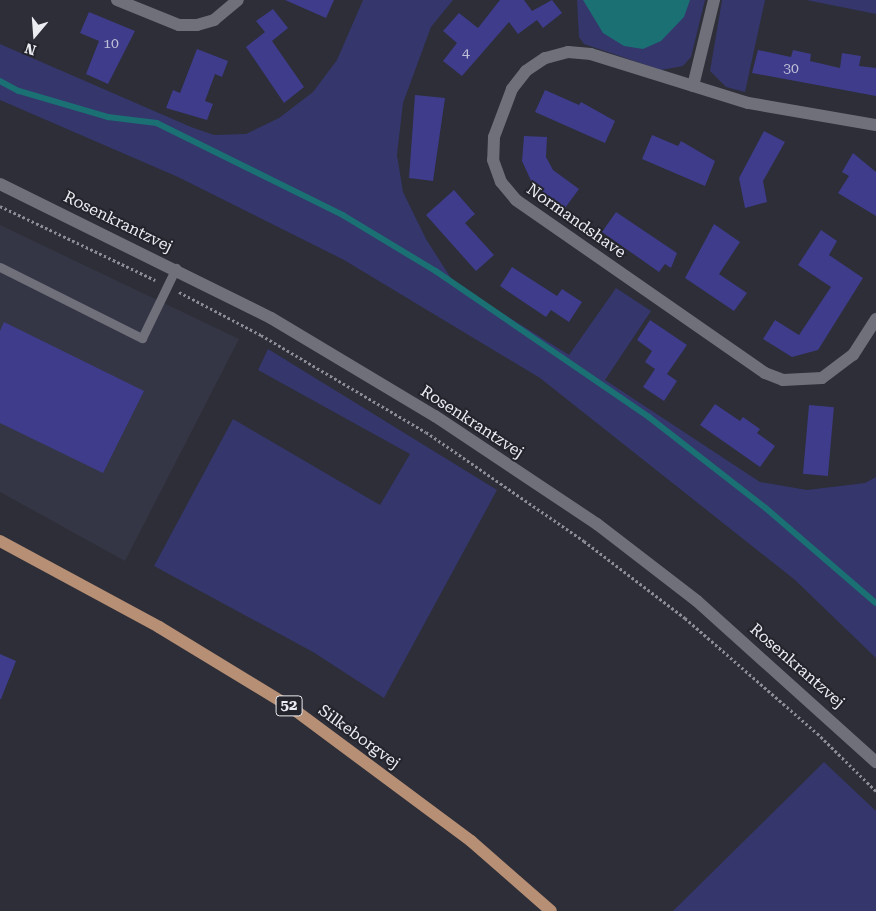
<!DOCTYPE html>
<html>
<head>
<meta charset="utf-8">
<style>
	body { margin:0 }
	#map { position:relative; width:876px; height:911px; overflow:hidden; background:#2d2e37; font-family:"Roboto Serif",serif }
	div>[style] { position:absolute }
	.built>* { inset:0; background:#353645 }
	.green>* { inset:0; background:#35366b }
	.water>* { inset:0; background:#1b7074 }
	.stream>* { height:5.5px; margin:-2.75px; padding:0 2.75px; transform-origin:2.75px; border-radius:2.75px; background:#1b7074 }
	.building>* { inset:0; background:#3e3c8b; transform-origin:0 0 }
	.path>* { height:3px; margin-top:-1.5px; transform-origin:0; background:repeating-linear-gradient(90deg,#8b8c94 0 2.5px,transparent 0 5px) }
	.lane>* { height:9px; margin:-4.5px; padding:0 4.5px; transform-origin:4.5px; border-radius:4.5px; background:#6f707a }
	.street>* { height:12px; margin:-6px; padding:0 6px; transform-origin:6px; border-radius:6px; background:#6f707a }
	.primary>* { height:12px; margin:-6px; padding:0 6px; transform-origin:6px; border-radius:6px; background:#b78f75 }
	span { translate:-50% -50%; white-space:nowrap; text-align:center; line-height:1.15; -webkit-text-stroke:4px #23242c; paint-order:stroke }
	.number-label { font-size:14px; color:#c0c1d9 }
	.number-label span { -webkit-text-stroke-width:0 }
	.shield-label span { padding:1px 4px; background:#23242c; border:1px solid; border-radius:4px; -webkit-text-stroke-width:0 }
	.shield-label { font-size:15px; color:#ecedf3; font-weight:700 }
	.street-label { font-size:16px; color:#ecedf3 }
	.north { position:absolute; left:10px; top:10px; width:50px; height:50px; -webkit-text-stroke:4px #23242c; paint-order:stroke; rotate:198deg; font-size:14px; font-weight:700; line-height:20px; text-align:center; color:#ecedf3 }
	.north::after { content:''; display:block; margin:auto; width:18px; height:22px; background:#ecedf3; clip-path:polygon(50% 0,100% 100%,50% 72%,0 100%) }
</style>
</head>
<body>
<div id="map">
	<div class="built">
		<i style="clip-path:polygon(0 225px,239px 339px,125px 561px,0 492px)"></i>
	</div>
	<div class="green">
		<i style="clip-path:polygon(363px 0,453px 0,431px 27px,403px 103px,397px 155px,403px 192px,426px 239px,454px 283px,569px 355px,616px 288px,651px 311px,605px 380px,760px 482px,807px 490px,865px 483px,876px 477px,876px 658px,795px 580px,540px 378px,344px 260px,178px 177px,0 100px,0 44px,191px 127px,214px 135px,246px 134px,279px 118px,313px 92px,337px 60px)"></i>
		<i style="clip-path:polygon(577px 0,705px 0,691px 57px,683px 66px,661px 70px,584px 44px,579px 37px)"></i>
		<i style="clip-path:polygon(722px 0,765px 0,745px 92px,726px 87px,710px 71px)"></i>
		<i style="clip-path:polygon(806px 0,876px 0,876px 14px)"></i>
		<i style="clip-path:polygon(268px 349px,497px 490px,384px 698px,313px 652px,154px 566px,233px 419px,380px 505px,410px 454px,258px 370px)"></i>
		<i style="clip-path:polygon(824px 762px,876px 811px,876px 911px,673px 911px)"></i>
	</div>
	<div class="water">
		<i style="clip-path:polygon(583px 0,690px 0,684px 17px,661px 41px,643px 49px,624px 46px,603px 33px)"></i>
	</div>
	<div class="stream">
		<i style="left:0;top:81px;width:21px;rotate:28deg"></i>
		<i style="left:19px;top:91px;width:93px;rotate:16.3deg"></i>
		<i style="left:108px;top:117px;width:49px;rotate:7deg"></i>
		<i style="left:157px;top:123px;width:208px;rotate:26.3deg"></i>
		<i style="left:343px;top:215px;width:109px;rotate:31.1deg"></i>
		<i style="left:436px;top:271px;width:258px;rotate:34.4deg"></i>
		<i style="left:649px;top:417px;width:148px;rotate:37.9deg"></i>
		<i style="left:766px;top:508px;width:145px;rotate:40.8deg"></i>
	</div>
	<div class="building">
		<i style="clip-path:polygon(285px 0,334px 0,326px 18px)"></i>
		<i style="clip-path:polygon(500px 0,524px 0,532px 11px,552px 0,562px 13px,543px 28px,537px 20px,518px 34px,509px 22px,462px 76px,443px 61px,457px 43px,443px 31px,459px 13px,478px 28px)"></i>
		<i style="clip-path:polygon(273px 9px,288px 28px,272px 41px,304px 87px,284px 103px,246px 47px,265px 32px,256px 21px)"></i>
		<i style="clip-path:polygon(89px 12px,135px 31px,108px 84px,86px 74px,99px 41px,80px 33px)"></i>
		<i style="clip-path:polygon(197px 49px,228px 61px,222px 77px,215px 74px,205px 101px,213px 104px,207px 120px,166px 108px,173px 90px,180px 93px)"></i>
		<i style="clip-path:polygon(758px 50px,791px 57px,793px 50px,811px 54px,810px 61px,840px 68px,842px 53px,861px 56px,859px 66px,876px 68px,876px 96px,752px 73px)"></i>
		<i style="clip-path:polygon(545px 90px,579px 105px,581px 102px,615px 121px,605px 143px,535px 112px)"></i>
		<i style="clip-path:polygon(415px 95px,445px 98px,433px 181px,409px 178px)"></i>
		<i style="clip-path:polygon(764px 131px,785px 142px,763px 181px,767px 202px,745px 208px,739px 178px)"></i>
		<i style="clip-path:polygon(652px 135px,678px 146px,681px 141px,715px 161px,705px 186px,642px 159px)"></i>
		<i style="clip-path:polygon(524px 136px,547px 137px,546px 157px,553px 170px,579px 189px,565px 208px,534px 187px,522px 161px)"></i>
		<i style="clip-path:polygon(853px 153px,876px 172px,876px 216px,838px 193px,849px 176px,842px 172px)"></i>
		<i style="clip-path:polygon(454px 190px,475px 214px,465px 223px,494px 255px,476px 271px,426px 215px)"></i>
		<i style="clip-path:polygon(616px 212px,677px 253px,671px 268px,665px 264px,659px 272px,602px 232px)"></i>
		<i style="clip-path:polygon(714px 224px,740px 242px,719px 274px,747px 293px,734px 311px,685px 278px)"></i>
		<i style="clip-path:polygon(821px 230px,837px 241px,829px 255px,863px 278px,818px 350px,792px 357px,763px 339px,775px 320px,799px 335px,831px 287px,798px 265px)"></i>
		<i style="clip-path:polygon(512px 267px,557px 296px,562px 289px,582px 302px,569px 322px,551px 310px,546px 317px,500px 286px)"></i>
		<i style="clip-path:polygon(650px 320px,687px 345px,667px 374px,677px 381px,664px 401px,643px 387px,655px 369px,645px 362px,652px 351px,637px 340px)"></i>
		<i style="clip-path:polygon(4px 322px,144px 391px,103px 473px,0 423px,0 331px)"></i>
		<i style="clip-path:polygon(715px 404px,740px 421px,743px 417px,760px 429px,757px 433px,775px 446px,760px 467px,700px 425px)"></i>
		<i style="left:809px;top:405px;width:25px;height:69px;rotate:5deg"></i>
		<i style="clip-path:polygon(0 654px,16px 661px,1px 699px,0 699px)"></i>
	</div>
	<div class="path">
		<i style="left:0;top:206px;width:172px;rotate:25.5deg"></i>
		<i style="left:179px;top:292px;width:93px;rotate:27.7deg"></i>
		<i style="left:261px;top:335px;width:191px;rotate:30.5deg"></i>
		<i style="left:426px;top:432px;width:192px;rotate:34.6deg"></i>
		<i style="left:584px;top:541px;width:127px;rotate:37.3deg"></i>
		<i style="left:685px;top:618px;width:175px;rotate:41.1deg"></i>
		<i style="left:817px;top:733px;width:83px;rotate:44.5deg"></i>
	</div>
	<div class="lane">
		<i style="left:0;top:267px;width:159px;rotate:26.6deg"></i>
		<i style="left:142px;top:338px;width:78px;rotate:-64.1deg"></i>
	</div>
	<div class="street">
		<i style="left:117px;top:0;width:67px;rotate:22deg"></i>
		<i style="left:179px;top:25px;width:18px"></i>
		<i style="left:197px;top:25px;width:18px;rotate:-16deg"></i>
		<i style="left:214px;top:20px;width:31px;rotate:-40deg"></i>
		<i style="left:693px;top:86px;width:89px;rotate:-76.3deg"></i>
		<i style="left:876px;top:125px;width:130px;rotate:-170.2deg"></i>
		<i style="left:748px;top:103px;width:164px;rotate:-162.7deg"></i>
		<i style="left:591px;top:54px;width:23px;rotate:-175deg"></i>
		<i style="left:568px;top:52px;width:24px;rotate:165deg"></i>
		<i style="left:545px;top:58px;width:23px;rotate:146deg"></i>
		<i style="left:526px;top:71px;width:23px;rotate:128deg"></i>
		<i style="left:512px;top:89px;width:51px;rotate:110.6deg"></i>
		<i style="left:494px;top:137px;width:23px;rotate:92deg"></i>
		<i style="left:493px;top:160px;width:23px;rotate:70deg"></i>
		<i style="left:501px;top:182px;width:23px;rotate:50deg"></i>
		<i style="left:516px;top:200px;width:303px;rotate:34.8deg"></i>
		<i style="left:765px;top:373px;width:19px;rotate:21deg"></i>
		<i style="left:783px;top:380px;width:39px;rotate:-3deg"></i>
		<i style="left:822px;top:378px;width:39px;rotate:-37deg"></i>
		<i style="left:853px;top:355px;width:43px;rotate:-57.4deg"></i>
		<i style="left:0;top:184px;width:302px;rotate:26.3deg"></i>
		<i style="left:271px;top:318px;width:191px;rotate:30.9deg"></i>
		<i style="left:435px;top:416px;width:195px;rotate:33.7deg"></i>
		<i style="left:597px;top:524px;width:126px;rotate:37.6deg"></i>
		<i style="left:697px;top:601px;width:241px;rotate:42deg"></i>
	</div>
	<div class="primary">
		<i style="left:0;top:541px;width:181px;rotate:28.4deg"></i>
		<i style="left:159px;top:627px;width:156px;rotate:31.3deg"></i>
		<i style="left:292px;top:708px;width:223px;rotate:36.6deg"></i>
		<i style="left:471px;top:841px;width:106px;rotate:41.2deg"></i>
	</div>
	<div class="number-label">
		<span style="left:111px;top:43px">10</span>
		<span style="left:466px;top:52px">4</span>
		<span style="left:791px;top:68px">30</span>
	</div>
	<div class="shield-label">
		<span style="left:289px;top:706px">52</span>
	</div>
	<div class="street-label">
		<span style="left:576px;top:221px;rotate:35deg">Normandshave</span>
		<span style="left:118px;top:222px;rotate:26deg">Rosenkrantzvej</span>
		<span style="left:472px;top:422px;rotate:33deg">Rosenkrantzvej</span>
		<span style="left:797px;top:666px;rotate:41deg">Rosenkrantzvej</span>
		<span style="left:359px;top:737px;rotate:36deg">Silkeborgvej</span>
	</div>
	<div class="north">N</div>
</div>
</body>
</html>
